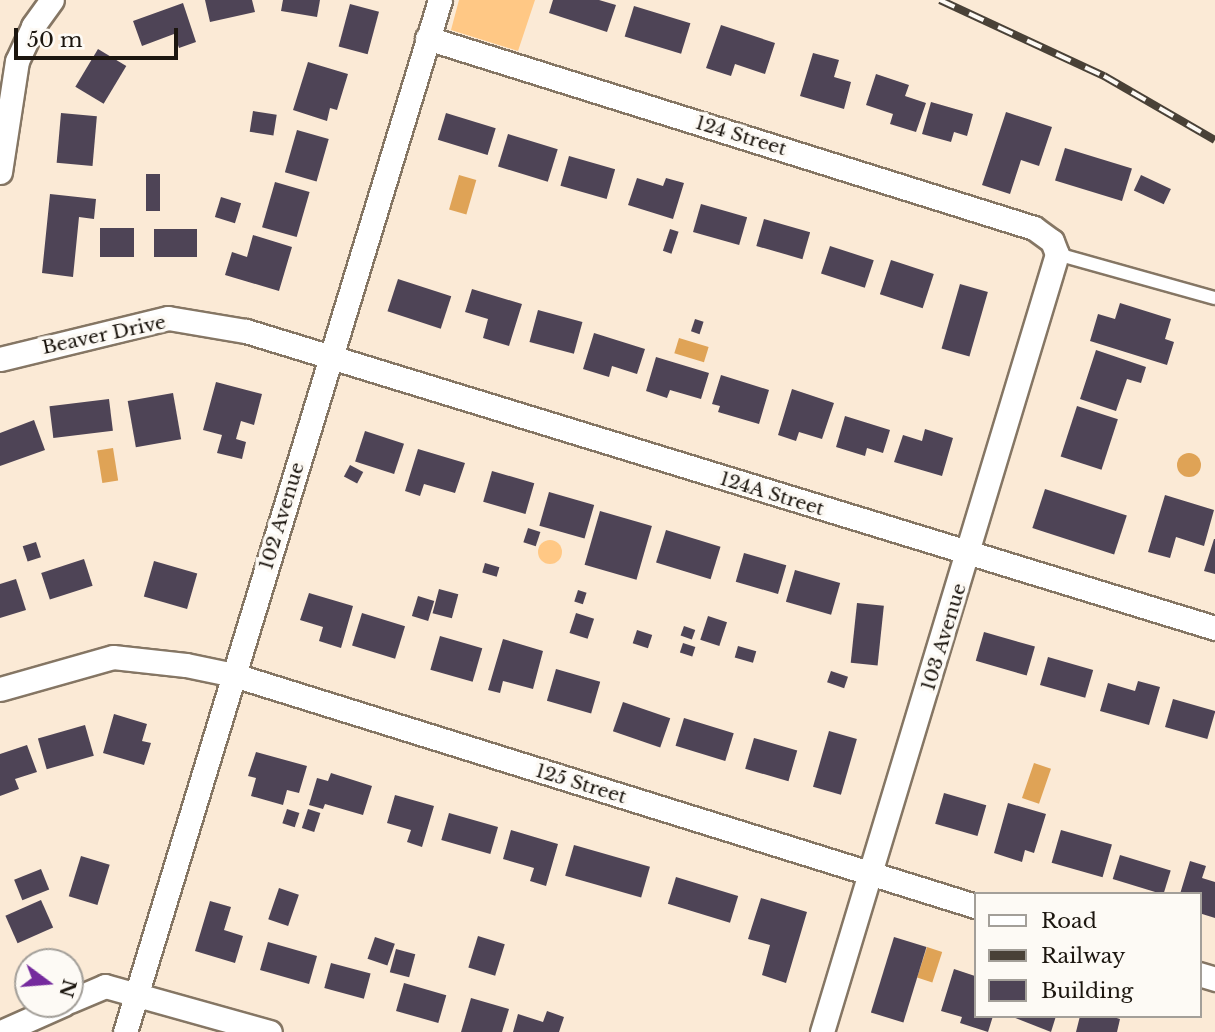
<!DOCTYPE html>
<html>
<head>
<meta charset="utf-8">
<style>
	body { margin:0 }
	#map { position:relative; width:1215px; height:1032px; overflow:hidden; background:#fbead6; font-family:"Libre Baskerville",serif }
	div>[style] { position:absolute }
	.green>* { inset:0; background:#ffc885 }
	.round { border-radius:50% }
	.water>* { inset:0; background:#dfa356; transform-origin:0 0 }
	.building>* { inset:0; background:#4e4456; transform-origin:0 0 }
	.roads { filter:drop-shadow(2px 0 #857664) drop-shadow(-2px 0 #857664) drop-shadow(0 2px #857664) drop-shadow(0 -2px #857664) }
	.lane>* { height:12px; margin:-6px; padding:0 6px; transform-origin:6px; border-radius:6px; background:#fff }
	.street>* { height:23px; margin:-11.5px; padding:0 11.5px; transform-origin:11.5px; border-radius:11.5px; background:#fff }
	.rail>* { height:8px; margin-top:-4px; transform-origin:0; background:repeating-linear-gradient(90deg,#fdfaf5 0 16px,#494137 0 32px); box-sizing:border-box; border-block:2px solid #494137 }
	span { translate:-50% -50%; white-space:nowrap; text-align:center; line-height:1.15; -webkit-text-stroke:7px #fdfaf5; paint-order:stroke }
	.street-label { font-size:19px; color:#1c160f }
	.legend { position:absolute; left:974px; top:892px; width:228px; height:126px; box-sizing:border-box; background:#fdfaf5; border:2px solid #a39f99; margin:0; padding:9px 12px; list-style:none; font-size:21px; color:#1c160f }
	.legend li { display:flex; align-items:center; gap:14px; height:35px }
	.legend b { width:35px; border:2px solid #a39f99 }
	.north { position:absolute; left:14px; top:948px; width:70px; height:70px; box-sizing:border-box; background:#fdfaf5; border:2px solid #a39f99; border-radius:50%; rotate:106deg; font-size:19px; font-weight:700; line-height:28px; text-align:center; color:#1c160f }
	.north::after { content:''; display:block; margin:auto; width:24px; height:32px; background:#752a9d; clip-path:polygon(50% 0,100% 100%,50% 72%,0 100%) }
	.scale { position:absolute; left:14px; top:28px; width:164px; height:32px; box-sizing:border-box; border:4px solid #1c160f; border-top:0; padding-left:9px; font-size:21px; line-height:24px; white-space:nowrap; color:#1c160f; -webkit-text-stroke:5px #fdfaf5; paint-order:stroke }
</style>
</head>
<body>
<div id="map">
	<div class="green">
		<i style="clip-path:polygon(459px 0,535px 0,518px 51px,451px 30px)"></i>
		<i class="round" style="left:538px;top:540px;width:24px;height:24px"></i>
	</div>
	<div class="water">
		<i style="left:459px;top:175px;width:18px;height:36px;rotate:16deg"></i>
		<i style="left:679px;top:338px;width:31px;height:16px;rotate:17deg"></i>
		<i style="left:113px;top:448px;width:33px;height:16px;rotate:81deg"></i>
		<i class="round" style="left:1177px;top:453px;width:24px;height:24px"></i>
		<i style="left:1034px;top:763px;width:18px;height:37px;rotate:19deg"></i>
		<i style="left:927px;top:947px;width:16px;height:32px;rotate:18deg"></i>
	</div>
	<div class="building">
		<i style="clip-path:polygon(205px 0,252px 0,255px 12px,210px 22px)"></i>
		<i style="clip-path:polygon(283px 0,320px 0,317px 17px,281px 11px)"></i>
		<i style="clip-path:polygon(553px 0,599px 0,616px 5px,607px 32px,549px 13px)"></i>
		<i style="clip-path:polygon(183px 3px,196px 42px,179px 48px,174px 34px,142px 46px,133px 21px)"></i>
		<i style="left:350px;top:4px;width:30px;height:44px;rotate:15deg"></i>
		<i style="left:634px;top:6px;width:59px;height:32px;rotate:17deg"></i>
		<i style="clip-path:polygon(721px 25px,775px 43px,765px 74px,735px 64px,731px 76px,706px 68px)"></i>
		<i style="left:98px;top:49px;width:33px;height:44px;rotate:31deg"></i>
		<i style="clip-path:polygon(813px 53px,839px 60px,834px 77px,851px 82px,844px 109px,800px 96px)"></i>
		<i style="clip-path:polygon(308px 62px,348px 74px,337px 110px,330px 108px,327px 121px,293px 110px)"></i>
		<i style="clip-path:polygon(876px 74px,909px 85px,905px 96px,926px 103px,916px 132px,890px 124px,893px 114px,866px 105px)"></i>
		<i style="clip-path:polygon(931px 102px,973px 114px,967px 136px,954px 132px,951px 142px,922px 134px)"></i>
		<i style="left:253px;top:111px;width:24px;height:21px;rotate:9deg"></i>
		<i style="clip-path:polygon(1006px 112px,1052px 127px,1039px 166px,1021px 160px,1010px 194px,982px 185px)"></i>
		<i style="left:61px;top:113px;width:36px;height:50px;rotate:5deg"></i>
		<i style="left:446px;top:113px;width:52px;height:28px;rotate:17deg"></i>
		<i style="left:297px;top:130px;width:33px;height:44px;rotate:16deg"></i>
		<i style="left:508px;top:134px;width:52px;height:34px;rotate:17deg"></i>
		<i style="left:1065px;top:148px;width:70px;height:34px;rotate:17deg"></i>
		<i style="left:569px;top:156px;width:48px;height:31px;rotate:16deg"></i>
		<i style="left:146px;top:174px;width:14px;height:37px"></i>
		<i style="left:1141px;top:175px;width:33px;height:17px;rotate:25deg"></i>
		<i style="clip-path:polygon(637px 178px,663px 186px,666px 178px,684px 183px,673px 219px,628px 205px)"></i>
		<i style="left:275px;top:182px;width:36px;height:47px;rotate:16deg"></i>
		<i style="clip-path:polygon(50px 194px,96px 199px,94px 219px,79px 217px,73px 277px,42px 273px)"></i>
		<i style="left:221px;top:197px;width:21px;height:21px;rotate:17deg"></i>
		<i style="left:701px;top:204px;width:48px;height:29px;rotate:16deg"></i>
		<i style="left:764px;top:219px;width:48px;height:28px;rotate:16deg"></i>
		<i style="left:100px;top:228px;width:34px;height:29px"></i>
		<i style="left:154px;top:229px;width:43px;height:28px"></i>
		<i style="left:670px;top:229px;width:9px;height:23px;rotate:18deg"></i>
		<i style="clip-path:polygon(253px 235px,292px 247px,279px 291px,225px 275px,232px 252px,247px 257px)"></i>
		<i style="left:830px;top:246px;width:46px;height:29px;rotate:18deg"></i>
		<i style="left:891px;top:260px;width:45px;height:36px;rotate:18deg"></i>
		<i style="left:398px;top:279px;width:56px;height:34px;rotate:18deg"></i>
		<i style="left:960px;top:284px;width:29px;height:67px;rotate:16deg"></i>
		<i style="clip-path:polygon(472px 289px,522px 304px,509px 346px,483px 338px,488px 319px,465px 312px)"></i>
		<i style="clip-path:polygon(1120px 303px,1171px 319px,1165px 339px,1174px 342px,1167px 365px,1090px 341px,1098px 314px,1115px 319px)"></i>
		<i style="left:538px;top:310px;width:46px;height:33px;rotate:15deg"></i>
		<i style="left:695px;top:319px;width:9px;height:13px;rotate:18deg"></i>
		<i style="clip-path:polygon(594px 333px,645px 349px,637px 374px,612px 366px,609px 377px,583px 369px)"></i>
		<i style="clip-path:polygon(1096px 350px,1146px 367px,1141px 383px,1127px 379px,1116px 411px,1080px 399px)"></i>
		<i style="clip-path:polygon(656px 357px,709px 373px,701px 399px,670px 390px,667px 398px,646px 391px)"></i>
		<i style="clip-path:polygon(721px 375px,769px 390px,759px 424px,718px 412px,720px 406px,712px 404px)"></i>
		<i style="clip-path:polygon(216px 382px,262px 394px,254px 425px,241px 421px,236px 439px,246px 442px,242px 459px,217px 453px,222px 435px,203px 430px)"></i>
		<i style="clip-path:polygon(792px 389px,834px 403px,822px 439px,799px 432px,796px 441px,778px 435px)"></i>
		<i style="left:173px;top:393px;width:47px;height:46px;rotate:80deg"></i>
		<i style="left:109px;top:399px;width:32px;height:60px;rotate:83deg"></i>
		<i style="left:1077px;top:406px;width:43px;height:53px;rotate:18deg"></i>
		<i style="clip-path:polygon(845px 416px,890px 430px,883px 453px,867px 448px,865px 456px,836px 447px)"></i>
		<i style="clip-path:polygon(34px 420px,45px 450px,0 466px,0 433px)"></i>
		<i style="clip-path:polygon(925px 429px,953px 438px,942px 476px,894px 462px,903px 435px,922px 441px)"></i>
		<i style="left:365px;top:431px;width:41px;height:32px;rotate:18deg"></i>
		<i style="clip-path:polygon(418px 449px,465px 463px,455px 493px,424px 484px,420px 496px,405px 491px)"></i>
		<i style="left:350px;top:465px;width:15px;height:13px;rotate:28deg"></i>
		<i style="left:492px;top:471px;width:44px;height:32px;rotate:16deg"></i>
		<i style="left:1045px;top:489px;width:86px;height:41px;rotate:18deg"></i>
		<i style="left:549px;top:492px;width:47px;height:35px;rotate:16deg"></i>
		<i style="clip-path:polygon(1165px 495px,1214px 510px,1204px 546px,1176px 537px,1170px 558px,1148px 552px)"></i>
		<i style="left:600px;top:511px;width:54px;height:56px;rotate:16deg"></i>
		<i style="left:528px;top:528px;width:13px;height:15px;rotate:18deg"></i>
		<i style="left:666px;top:530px;width:57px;height:34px;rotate:17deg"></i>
		<i style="clip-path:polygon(1214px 539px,1215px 539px,1215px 574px,1204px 571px)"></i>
		<i style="left:36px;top:542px;width:16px;height:14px;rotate:72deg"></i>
		<i style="left:744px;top:553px;width:44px;height:30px;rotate:16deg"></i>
		<i style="left:84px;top:559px;width:28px;height:45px;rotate:72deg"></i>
		<i style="left:154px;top:561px;width:45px;height:37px;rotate:16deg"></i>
		<i style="left:485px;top:563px;width:15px;height:10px;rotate:16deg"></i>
		<i style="left:795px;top:570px;width:47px;height:33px;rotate:16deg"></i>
		<i style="clip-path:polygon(16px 579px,26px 610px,0 618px,0 584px)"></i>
		<i style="left:439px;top:589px;width:20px;height:25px;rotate:15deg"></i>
		<i style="left:578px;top:590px;width:9px;height:12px;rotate:18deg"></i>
		<i style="clip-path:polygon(309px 593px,353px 606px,341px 648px,319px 641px,323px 627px,300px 620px)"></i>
		<i style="left:418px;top:596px;width:17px;height:21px;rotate:17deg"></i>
		<i style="left:857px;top:603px;width:27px;height:60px;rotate:6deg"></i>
		<i style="left:362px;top:613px;width:45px;height:34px;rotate:17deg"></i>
		<i style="left:576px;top:613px;width:19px;height:21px;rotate:18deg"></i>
		<i style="left:708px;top:616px;width:20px;height:25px;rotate:18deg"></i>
		<i style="left:684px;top:626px;width:12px;height:10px;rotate:20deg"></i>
		<i style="left:637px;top:630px;width:16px;height:14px;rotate:18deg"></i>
		<i style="left:984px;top:632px;width:53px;height:30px;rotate:16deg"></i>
		<i style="left:440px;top:636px;width:44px;height:35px;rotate:16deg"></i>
		<i style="clip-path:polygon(503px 639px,543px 651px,533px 689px,503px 681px,500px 693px,488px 690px)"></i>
		<i style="left:683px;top:643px;width:13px;height:10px;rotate:18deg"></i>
		<i style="left:738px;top:646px;width:19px;height:12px;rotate:16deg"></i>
		<i style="left:1048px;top:657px;width:47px;height:29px;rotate:16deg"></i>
		<i style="left:556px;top:669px;width:46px;height:33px;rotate:16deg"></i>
		<i style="left:831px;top:671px;width:18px;height:12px;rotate:19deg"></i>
		<i style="clip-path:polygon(1138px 681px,1160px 687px,1149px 725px,1100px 711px,1108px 683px,1135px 691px)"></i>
		<i style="left:1173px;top:699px;width:44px;height:29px;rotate:16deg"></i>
		<i style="left:623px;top:702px;width:50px;height:31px;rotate:19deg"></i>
		<i style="clip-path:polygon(114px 714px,147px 724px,142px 741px,151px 743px,144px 765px,103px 753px)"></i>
		<i style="left:684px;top:718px;width:52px;height:29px;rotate:17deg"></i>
		<i style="left:85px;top:725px;width:32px;height:49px;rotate:74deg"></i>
		<i style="left:829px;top:731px;width:29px;height:58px;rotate:16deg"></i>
		<i style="left:754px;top:738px;width:45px;height:32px;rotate:16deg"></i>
		<i style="clip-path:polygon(27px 745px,37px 772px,15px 779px,19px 789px,0 796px,0 754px)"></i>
		<i style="clip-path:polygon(256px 752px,307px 766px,299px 793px,287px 790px,283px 805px,251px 796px,256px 778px,248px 776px)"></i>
		<i style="clip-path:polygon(331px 773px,372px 786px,363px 815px,325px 804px,323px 809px,309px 805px,317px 778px,328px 781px)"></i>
		<i style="left:944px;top:793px;width:44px;height:32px;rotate:16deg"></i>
		<i style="clip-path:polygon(395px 795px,434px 806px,422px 847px,407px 842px,411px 830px,387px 823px)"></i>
		<i style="clip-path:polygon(1008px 803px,1046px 814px,1034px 853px,1025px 850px,1022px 862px,994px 853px)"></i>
		<i style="left:287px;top:809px;width:13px;height:15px;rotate:18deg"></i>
		<i style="left:308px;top:809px;width:13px;height:20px;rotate:18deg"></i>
		<i style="left:449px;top:813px;width:51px;height:28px;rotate:16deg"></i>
		<i style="clip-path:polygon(511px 830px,558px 844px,546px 886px,530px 881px,534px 868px,503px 859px)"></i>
		<i style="left:1061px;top:830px;width:53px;height:34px;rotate:16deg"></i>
		<i style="left:574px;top:845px;width:79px;height:32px;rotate:16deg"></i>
		<i style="left:1120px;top:855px;width:53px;height:25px;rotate:17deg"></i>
		<i style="left:81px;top:856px;width:30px;height:42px;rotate:17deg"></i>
		<i style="clip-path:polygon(1190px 861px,1206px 866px,1202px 878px,1215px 882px,1215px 918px,1199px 913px,1199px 894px,1180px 894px)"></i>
		<i style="left:41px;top:869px;width:22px;height:29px;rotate:68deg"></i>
		<i style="left:676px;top:877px;width:65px;height:28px;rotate:17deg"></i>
		<i style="left:279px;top:888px;width:21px;height:33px;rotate:19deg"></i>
		<i style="clip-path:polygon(761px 898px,807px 912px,786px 983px,762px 975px,770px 945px,748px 939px)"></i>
		<i style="left:41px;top:900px;width:30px;height:39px;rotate:66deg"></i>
		<i style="clip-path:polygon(210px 901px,231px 907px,224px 930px,243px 936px,235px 963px,195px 951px)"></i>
		<i style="left:478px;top:936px;width:28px;height:33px;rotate:17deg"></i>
		<i style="left:375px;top:937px;width:21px;height:23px;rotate:19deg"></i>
		<i style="left:894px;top:937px;width:34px;height:79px;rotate:17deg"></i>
		<i style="left:268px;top:942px;width:51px;height:29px;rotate:16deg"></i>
		<i style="left:396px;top:949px;width:20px;height:24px;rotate:15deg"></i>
		<i style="left:331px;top:963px;width:41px;height:26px;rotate:15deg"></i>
		<i style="clip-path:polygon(954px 969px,975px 976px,975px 1016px,993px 1016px,988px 1032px,960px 1023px,962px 1017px,941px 1011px)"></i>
		<i style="left:404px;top:983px;width:44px;height:29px;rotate:16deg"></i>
		<i style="clip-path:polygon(471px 998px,509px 1009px,502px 1032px,461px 1032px)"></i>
		<i style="clip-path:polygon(547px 1011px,564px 1017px,559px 1032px,513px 1032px,518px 1014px,543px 1022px)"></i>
		<i style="clip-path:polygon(1010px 1016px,1056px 1016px,1051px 1032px)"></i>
		<i style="clip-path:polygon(1080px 1016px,1110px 1016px,1120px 1019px,1117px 1032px,1076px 1032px)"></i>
	</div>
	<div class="roads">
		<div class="lane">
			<i style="left:1057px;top:254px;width:164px;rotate:15.6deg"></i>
		</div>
		<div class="street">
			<i style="left:427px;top:38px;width:636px;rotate:17.38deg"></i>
			<i style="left:1034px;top:228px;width:22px;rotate:36deg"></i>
			<i style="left:1052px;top:241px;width:14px;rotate:69deg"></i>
			<i style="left:1057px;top:254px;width:813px;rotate:106.81deg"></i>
			<i style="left:0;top:172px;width:112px;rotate:-81.3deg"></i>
			<i style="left:17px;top:61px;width:38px;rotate:-65deg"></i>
			<i style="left:33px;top:26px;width:32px;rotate:-54deg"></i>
			<i style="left:0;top:359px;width:173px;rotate:-13.7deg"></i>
			<i style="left:168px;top:318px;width:79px;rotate:9.5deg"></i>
			<i style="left:246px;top:331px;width:1013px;rotate:17.04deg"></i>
			<i style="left:0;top:689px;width:117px;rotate:-15.8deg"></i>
			<i style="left:113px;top:657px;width:73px;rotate:6.3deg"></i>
			<i style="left:186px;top:665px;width:49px;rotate:11.8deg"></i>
			<i style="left:234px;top:675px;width:776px;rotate:17.31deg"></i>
			<i style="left:1199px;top:974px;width:17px;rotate:17deg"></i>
			<i style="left:70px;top:1001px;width:38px;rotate:-23deg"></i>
			<i style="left:105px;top:986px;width:171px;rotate:15.6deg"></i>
			<i style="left:1px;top:1032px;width:69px;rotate:-24deg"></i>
			<i style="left:125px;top:1032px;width:1079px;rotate:-73.03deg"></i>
		</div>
	</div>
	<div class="rail">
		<i style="left:940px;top:0;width:181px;rotate:24.9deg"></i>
		<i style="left:1104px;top:76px;width:128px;rotate:30deg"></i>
	</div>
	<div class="street-label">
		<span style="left:741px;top:136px;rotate:17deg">124 Street</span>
		<span style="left:104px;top:335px;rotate:-12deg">Beaver Drive</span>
		<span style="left:772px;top:494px;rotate:17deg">124A Street</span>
		<span style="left:282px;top:516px;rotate:-73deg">102 Avenue</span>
		<span style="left:944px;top:637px;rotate:-73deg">103 Avenue</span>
		<span style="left:581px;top:784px;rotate:17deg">125 Street</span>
	</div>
	<ul class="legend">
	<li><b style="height:9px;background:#fff"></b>Road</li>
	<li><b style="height:9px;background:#494137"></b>Railway</li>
	<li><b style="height:19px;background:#4e4456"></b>Building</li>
	</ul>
	<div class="north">N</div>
	<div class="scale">50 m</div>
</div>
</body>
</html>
